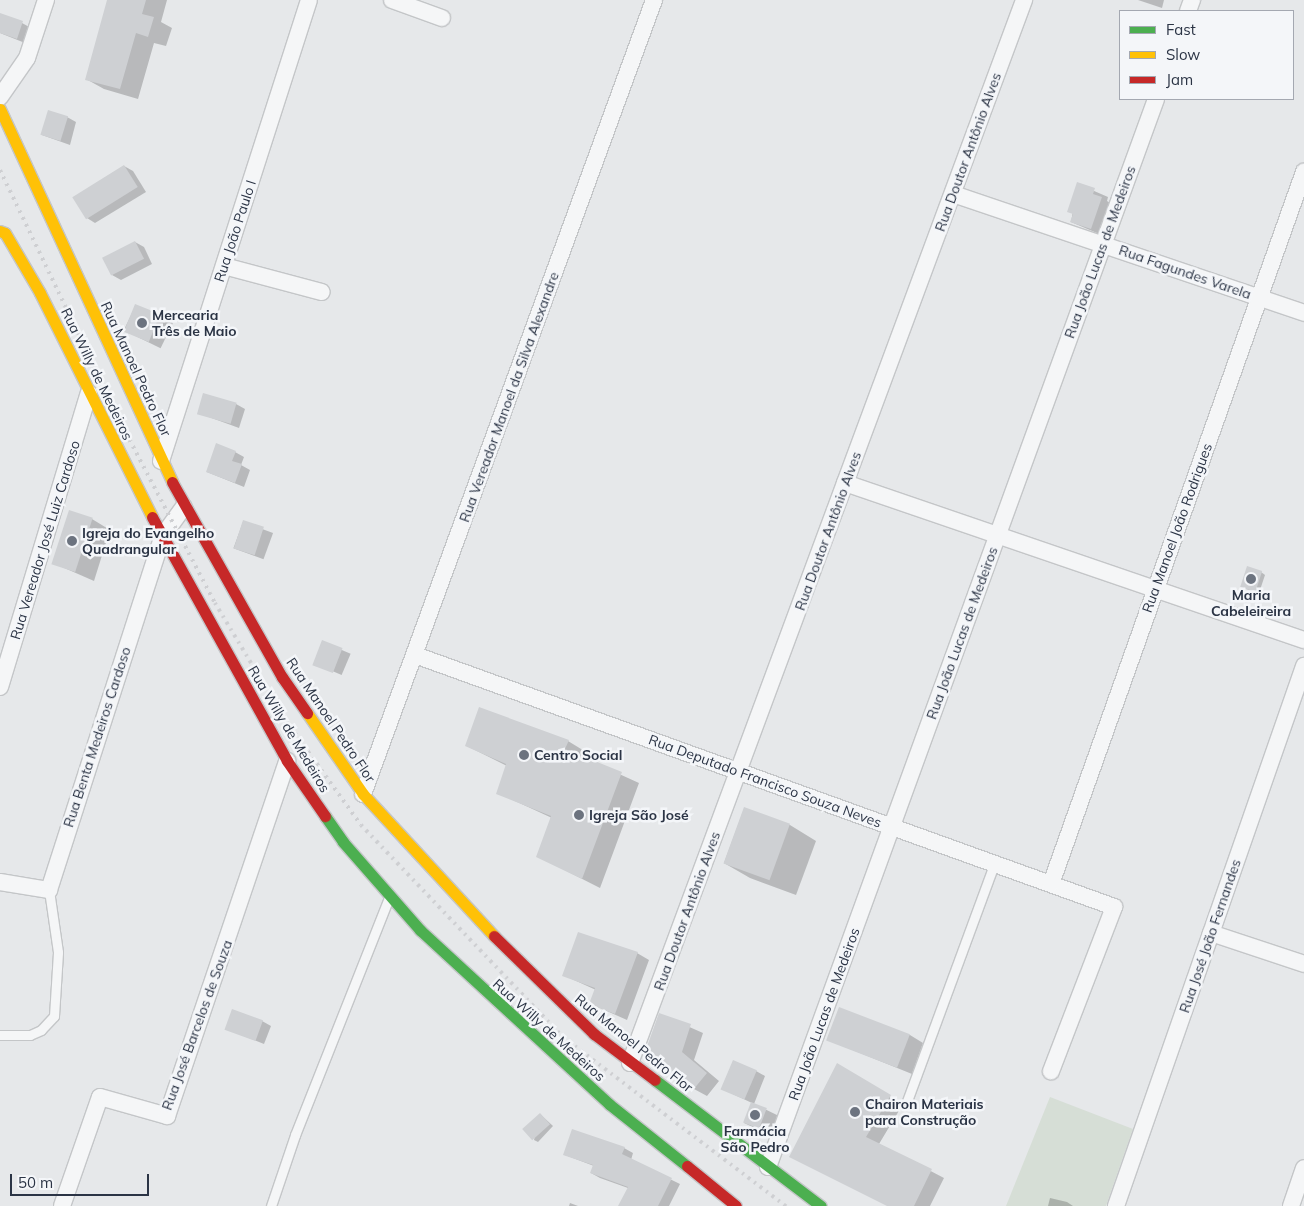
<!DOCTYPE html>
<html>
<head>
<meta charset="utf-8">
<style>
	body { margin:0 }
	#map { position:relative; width:1304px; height:1206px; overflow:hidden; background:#e6e8ea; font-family:Mulish,sans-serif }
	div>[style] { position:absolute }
	.green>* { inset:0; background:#d6ded6 }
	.shadow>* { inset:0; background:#0003; transform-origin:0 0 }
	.building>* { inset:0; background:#ced0d3; transform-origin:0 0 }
	.roads { filter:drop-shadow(1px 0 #c4c6c8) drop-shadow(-1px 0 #c4c6c8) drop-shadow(0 1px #c4c6c8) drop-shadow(0 -1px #c4c6c8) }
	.lane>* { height:9px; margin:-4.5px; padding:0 4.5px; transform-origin:4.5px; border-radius:4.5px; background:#f5f6f7 }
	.street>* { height:16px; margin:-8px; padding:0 8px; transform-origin:8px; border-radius:8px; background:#f5f6f7 }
	.fast>* { height:11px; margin:-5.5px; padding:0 5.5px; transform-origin:5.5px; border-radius:5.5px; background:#4caf50 }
	.slow>* { height:11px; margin:-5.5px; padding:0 5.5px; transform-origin:5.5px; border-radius:5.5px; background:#ffc107 }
	.jam>* { height:11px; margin:-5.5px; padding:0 5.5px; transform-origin:5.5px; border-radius:5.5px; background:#c62828 }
	.rail>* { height:4px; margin-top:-2px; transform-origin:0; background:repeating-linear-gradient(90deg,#cecfd2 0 2.5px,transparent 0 7.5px) }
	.dots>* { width:14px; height:14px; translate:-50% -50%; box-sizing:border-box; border:2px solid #f4f6f9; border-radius:50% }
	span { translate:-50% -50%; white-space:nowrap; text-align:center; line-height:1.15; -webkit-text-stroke:5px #f4f6f9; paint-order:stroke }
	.street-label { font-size:14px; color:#2b3445 }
	.poi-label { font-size:14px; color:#2b3445; font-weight:700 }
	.left { translate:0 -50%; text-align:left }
	.legend { position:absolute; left:1119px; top:10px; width:175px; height:90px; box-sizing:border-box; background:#f4f6f9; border:1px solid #a4a8b1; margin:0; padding:6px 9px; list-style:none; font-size:15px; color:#2b3445 }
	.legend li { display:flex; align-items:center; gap:10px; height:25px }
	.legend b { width:25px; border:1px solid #a4a8b1 }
	.scale { position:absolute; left:10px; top:1174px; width:139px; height:22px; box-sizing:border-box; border:2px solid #2b3445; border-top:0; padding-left:6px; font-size:15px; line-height:18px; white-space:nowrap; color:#2b3445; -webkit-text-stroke:4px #f4f6f9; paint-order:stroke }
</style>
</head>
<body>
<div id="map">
	<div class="green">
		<i style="clip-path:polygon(1050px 1097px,1133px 1129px,1106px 1206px,1006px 1206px)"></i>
	</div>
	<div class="shadow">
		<i style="clip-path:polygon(108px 0,167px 0,161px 22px,172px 28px,166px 46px,154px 43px,138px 99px,104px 89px,86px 79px)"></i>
		<i style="clip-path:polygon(1138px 0,1164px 0,1162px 8px)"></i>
		<i style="clip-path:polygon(0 20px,22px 23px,31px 28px,25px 43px,0 33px)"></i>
		<i style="clip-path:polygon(67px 117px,76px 122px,70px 145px,42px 135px)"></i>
		<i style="clip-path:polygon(124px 166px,133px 171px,146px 192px,95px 223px,87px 218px)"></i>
		<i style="clip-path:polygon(1078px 184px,1108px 197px,1107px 201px,1115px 206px,1104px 236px,1071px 222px)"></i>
		<i style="clip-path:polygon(135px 242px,144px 247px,152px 264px,121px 280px,112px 275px)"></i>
		<i style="left:136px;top:305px;width:41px;height:28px;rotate:26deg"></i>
		<i style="clip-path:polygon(236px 404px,245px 409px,239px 428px,198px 413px)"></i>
		<i style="clip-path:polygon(235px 452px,244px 457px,241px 465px,250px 470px,244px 487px,207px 472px)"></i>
		<i style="clip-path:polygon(92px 519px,110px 530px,94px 581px,53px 563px)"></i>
		<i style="left:243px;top:522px;width:32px;height:28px;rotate:20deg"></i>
		<i style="clip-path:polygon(1261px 572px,1265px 575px,1259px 593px,1246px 589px)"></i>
		<i style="left:323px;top:642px;width:30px;height:23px;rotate:23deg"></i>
		<i style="clip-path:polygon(568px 741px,586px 752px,584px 758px,639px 783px,600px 888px,537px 856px,552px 818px,498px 793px,507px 766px,467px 746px)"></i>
		<i style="clip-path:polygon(744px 809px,790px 825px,816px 841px,796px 895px,750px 878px,724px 863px)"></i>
		<i style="clip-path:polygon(637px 953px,649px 960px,627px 1020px,591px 1004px,596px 990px,563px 975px)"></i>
		<i style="clip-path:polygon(660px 1014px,703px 1033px,694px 1060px,719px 1081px,707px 1096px,694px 1089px)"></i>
		<i style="clip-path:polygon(262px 1021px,271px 1026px,264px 1044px,226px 1029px)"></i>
		<i style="clip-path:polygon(910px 1035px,923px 1043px,912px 1074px,828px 1040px)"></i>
		<i style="clip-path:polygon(837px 1065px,903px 1104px,879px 1144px,944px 1178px,930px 1206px,888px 1206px)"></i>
		<i style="clip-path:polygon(756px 1071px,765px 1076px,754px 1104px,779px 1116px,772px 1136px,744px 1123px,752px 1103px,722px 1089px)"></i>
		<i style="clip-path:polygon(540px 1114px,553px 1126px,538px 1142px,534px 1140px)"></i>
		<i style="clip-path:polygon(624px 1148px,633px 1153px,631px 1160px,680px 1184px,669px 1206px,628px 1206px,628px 1188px,600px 1178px,591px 1173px,594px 1166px,565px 1155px)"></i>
		<i style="clip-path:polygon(1050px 1198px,1067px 1202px,1073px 1206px,1048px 1206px)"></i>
		<i style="clip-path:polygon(570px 1203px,578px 1206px,569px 1206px)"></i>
	</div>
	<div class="building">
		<i style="clip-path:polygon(107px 0,146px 0,142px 14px,154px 17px,148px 37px,136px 33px,120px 89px,85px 80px)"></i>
		<i style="clip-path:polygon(0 13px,23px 21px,17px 39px,0 33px)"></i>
		<i style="left:48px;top:110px;width:21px;height:26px;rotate:17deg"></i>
		<i style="left:124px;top:165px;width:26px;height:61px;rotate:58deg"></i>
		<i style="clip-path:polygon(1077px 182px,1095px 188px,1093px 194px,1102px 197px,1091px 229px,1070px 222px,1073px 214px,1067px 212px)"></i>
		<i style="left:135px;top:241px;width:20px;height:37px;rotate:63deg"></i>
		<i style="left:135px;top:304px;width:27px;height:30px;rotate:22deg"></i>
		<i style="left:203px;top:393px;width:35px;height:22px;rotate:16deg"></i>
		<i style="clip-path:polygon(216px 443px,236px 451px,232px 461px,242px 464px,235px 483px,206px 472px)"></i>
		<i style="left:69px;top:510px;width:25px;height:57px;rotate:18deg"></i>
		<i style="left:243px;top:520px;width:22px;height:30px;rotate:18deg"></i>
		<i style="left:1247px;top:566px;width:16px;height:22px;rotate:18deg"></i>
		<i style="left:322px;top:640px;width:22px;height:27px;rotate:21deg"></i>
		<i style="clip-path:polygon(479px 707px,569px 740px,565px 749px,622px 772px,582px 879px,536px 857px,551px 816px,496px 794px,506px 764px,465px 746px)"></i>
		<i style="left:744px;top:807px;width:49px;height:60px;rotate:20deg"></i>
		<i style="clip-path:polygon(578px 932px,638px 952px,615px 1014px,589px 1004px,595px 988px,562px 976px)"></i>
		<i style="left:839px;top:1007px;width:76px;height:36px;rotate:21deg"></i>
		<i style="left:232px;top:1009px;width:33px;height:22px;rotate:20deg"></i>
		<i style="clip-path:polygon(659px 1013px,691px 1024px,682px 1052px,707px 1073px,693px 1090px,681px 1080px,683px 1077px,644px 1055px)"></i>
		<i style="left:733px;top:1060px;width:26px;height:32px;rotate:23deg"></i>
		<i style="clip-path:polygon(837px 1063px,891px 1095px,866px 1137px,932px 1169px,914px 1206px,887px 1206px,789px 1157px)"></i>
		<i style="left:751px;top:1102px;width:17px;height:22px;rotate:21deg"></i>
		<i style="left:540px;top:1113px;width:15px;height:24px;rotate:48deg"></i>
		<i style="clip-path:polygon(572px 1129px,625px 1147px,622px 1154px,672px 1178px,658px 1206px,618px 1206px,628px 1187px,590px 1173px,593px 1165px,563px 1155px)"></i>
	</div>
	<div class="roads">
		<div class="lane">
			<i style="left:0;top:1035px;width:30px"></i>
			<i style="left:30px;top:1035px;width:12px;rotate:-24deg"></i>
			<i style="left:41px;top:1030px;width:19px;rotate:-47deg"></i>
			<i style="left:54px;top:1016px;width:64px;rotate:-86.4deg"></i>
			<i style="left:58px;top:952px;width:63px;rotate:-98.3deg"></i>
			<i style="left:907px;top:1101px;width:252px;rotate:-69.8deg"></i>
			<i style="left:271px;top:1206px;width:75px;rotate:-71.3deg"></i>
			<i style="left:295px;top:1135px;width:255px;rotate:-68.4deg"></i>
		</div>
		<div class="street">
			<i style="left:392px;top:0;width:53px;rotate:19.8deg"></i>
			<i style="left:1188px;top:11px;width:12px;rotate:-70deg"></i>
			<i style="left:0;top:97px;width:47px;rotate:-55.3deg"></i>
			<i style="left:27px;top:58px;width:61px;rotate:-71.9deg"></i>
			<i style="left:953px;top:194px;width:371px;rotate:18.7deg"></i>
			<i style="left:224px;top:266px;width:101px;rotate:14.9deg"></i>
			<i style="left:161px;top:461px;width:484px;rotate:-72.2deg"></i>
			<i style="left:845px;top:483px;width:485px;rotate:18.9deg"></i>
			<i style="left:415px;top:655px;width:743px;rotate:19.82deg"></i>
			<i style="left:1114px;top:907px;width:176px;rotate:111deg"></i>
			<i style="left:0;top:687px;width:307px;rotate:-73.2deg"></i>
			<i style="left:363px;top:794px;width:846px;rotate:-69.87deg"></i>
			<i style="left:0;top:882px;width:50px;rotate:9.3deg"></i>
			<i style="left:49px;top:890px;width:371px;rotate:-72.2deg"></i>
			<i style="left:162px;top:537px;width:37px;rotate:-54deg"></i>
			<i style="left:1051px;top:884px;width:756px;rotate:-70.44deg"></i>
			<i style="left:1211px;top:933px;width:98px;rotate:18.4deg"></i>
			<i style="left:630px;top:1063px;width:1134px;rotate:-69.66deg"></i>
			<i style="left:768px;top:1167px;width:1136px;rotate:-70.03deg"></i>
			<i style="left:62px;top:1206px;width:115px;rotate:-70.8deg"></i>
			<i style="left:100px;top:1097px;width:70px;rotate:15.8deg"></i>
			<i style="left:167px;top:1116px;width:375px;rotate:-71.3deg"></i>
			<i style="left:1116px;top:1206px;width:572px;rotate:-70.8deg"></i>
			<i style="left:1291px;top:1206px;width:40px;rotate:-71.1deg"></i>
		</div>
		<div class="fast">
			<i style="left:325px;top:816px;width:32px;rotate:55deg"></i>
			<i style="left:343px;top:842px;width:117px;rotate:48.8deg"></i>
			<i style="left:420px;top:930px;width:257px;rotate:42.6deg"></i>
			<i style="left:609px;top:1104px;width:100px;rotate:38.5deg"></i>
			<i style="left:655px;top:1080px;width:208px;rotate:37.2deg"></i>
		</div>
		<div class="slow">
			<i style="left:0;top:109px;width:411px;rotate:65.2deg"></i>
			<i style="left:0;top:231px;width:5px;rotate:22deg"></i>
			<i style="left:5px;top:233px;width:69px;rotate:59.7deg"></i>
			<i style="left:40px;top:293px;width:250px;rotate:63.4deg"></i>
			<i style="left:307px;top:713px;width:98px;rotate:55.3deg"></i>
			<i style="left:363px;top:794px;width:193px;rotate:47.3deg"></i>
		</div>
		<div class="jam">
			<i style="left:172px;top:482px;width:224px;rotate:60.6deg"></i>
			<i style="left:282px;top:677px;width:44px;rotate:55.2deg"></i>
			<i style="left:152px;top:517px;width:279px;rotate:61deg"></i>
			<i style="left:287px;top:761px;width:67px;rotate:55.4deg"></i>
			<i style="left:494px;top:936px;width:140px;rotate:44.4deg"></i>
			<i style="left:594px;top:1034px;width:76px;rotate:37deg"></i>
			<i style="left:687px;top:1166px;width:63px;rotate:39.2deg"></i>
		</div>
	</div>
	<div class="rail">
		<i style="left:0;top:170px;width:292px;rotate:64.4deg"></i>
		<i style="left:126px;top:433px;width:192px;rotate:62.4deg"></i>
		<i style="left:215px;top:603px;width:138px;rotate:59deg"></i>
		<i style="left:286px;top:721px;width:128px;rotate:54.2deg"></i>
		<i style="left:361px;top:825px;width:293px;rotate:46.4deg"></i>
		<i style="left:563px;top:1037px;width:280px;rotate:37.2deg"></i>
	</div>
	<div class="dots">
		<i style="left:142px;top:323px;background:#6c737f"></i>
		<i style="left:72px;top:541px;background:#6c737f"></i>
		<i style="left:1251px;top:579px;background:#6c737f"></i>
		<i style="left:524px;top:755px;background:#6c737f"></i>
		<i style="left:579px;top:815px;background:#6c737f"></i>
		<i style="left:855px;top:1112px;background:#6c737f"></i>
		<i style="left:755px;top:1115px;background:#6c737f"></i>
	</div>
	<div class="street-label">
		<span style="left:968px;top:152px;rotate:-70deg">Rua Doutor Antônio Alves</span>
		<span style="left:235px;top:231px;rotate:-72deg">Rua João Paulo I</span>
		<span style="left:1100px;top:252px;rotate:-70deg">Rua João Lucas de Medeiros</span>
		<span style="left:1185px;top:272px;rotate:19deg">Rua Fagundes Varela</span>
		<span style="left:136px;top:369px;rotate:65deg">Rua Manoel Pedro Flor</span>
		<span style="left:97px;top:374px;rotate:64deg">Rua Willy de Medeiros</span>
		<span style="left:509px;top:397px;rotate:-70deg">Rua Vereador Manoel da Silva Alexandre</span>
		<span style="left:1177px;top:528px;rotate:-70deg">Rua Manoel João Rodrigues</span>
		<span style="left:828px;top:531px;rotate:-70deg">Rua Doutor Antônio Alves</span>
		<span style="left:45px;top:540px;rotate:-73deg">Rua Vereador José Luiz Cardoso</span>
		<span style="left:962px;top:633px;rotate:-70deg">Rua João Lucas de Medeiros</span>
		<span style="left:331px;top:720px;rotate:56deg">Rua Manoel Pedro Flor</span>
		<span style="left:289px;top:729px;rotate:59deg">Rua Willy de Medeiros</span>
		<span style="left:97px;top:737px;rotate:-72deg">Rua Benta Medeiros Cardoso</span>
		<span style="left:765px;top:781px;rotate:20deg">Rua Deputado Francisco Souza Neves</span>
		<span style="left:687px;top:911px;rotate:-70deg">Rua Doutor Antônio Alves</span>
		<span style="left:1210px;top:936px;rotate:-71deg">Rua José João Fernandes</span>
		<span style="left:824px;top:1014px;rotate:-70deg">Rua João Lucas de Medeiros</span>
		<span style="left:197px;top:1025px;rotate:-70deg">Rua José Barcelos de Souza</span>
		<span style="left:549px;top:1030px;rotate:42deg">Rua Willy de Medeiros</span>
		<span style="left:634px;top:1043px;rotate:39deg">Rua Manoel Pedro Flor</span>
	</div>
	<div class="poi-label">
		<span class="left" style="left:152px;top:323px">Mercearia<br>Três de Maio</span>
		<span class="left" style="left:82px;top:541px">Igreja do Evangelho<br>Quadrangular</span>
		<span style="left:1251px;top:603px">Maria<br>Cabeleireira</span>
		<span class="left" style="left:534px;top:755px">Centro Social</span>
		<span class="left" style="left:589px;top:815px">Igreja São José</span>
		<span class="left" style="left:865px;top:1112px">Chairon Materiais<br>para Construção</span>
		<span style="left:755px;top:1139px">Farmácia<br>São Pedro</span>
	</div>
	<ul class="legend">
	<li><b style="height:6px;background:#4caf50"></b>Fast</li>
	<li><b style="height:6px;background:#ffc107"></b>Slow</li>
	<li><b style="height:6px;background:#c62828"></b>Jam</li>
	</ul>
	<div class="scale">50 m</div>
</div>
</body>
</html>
